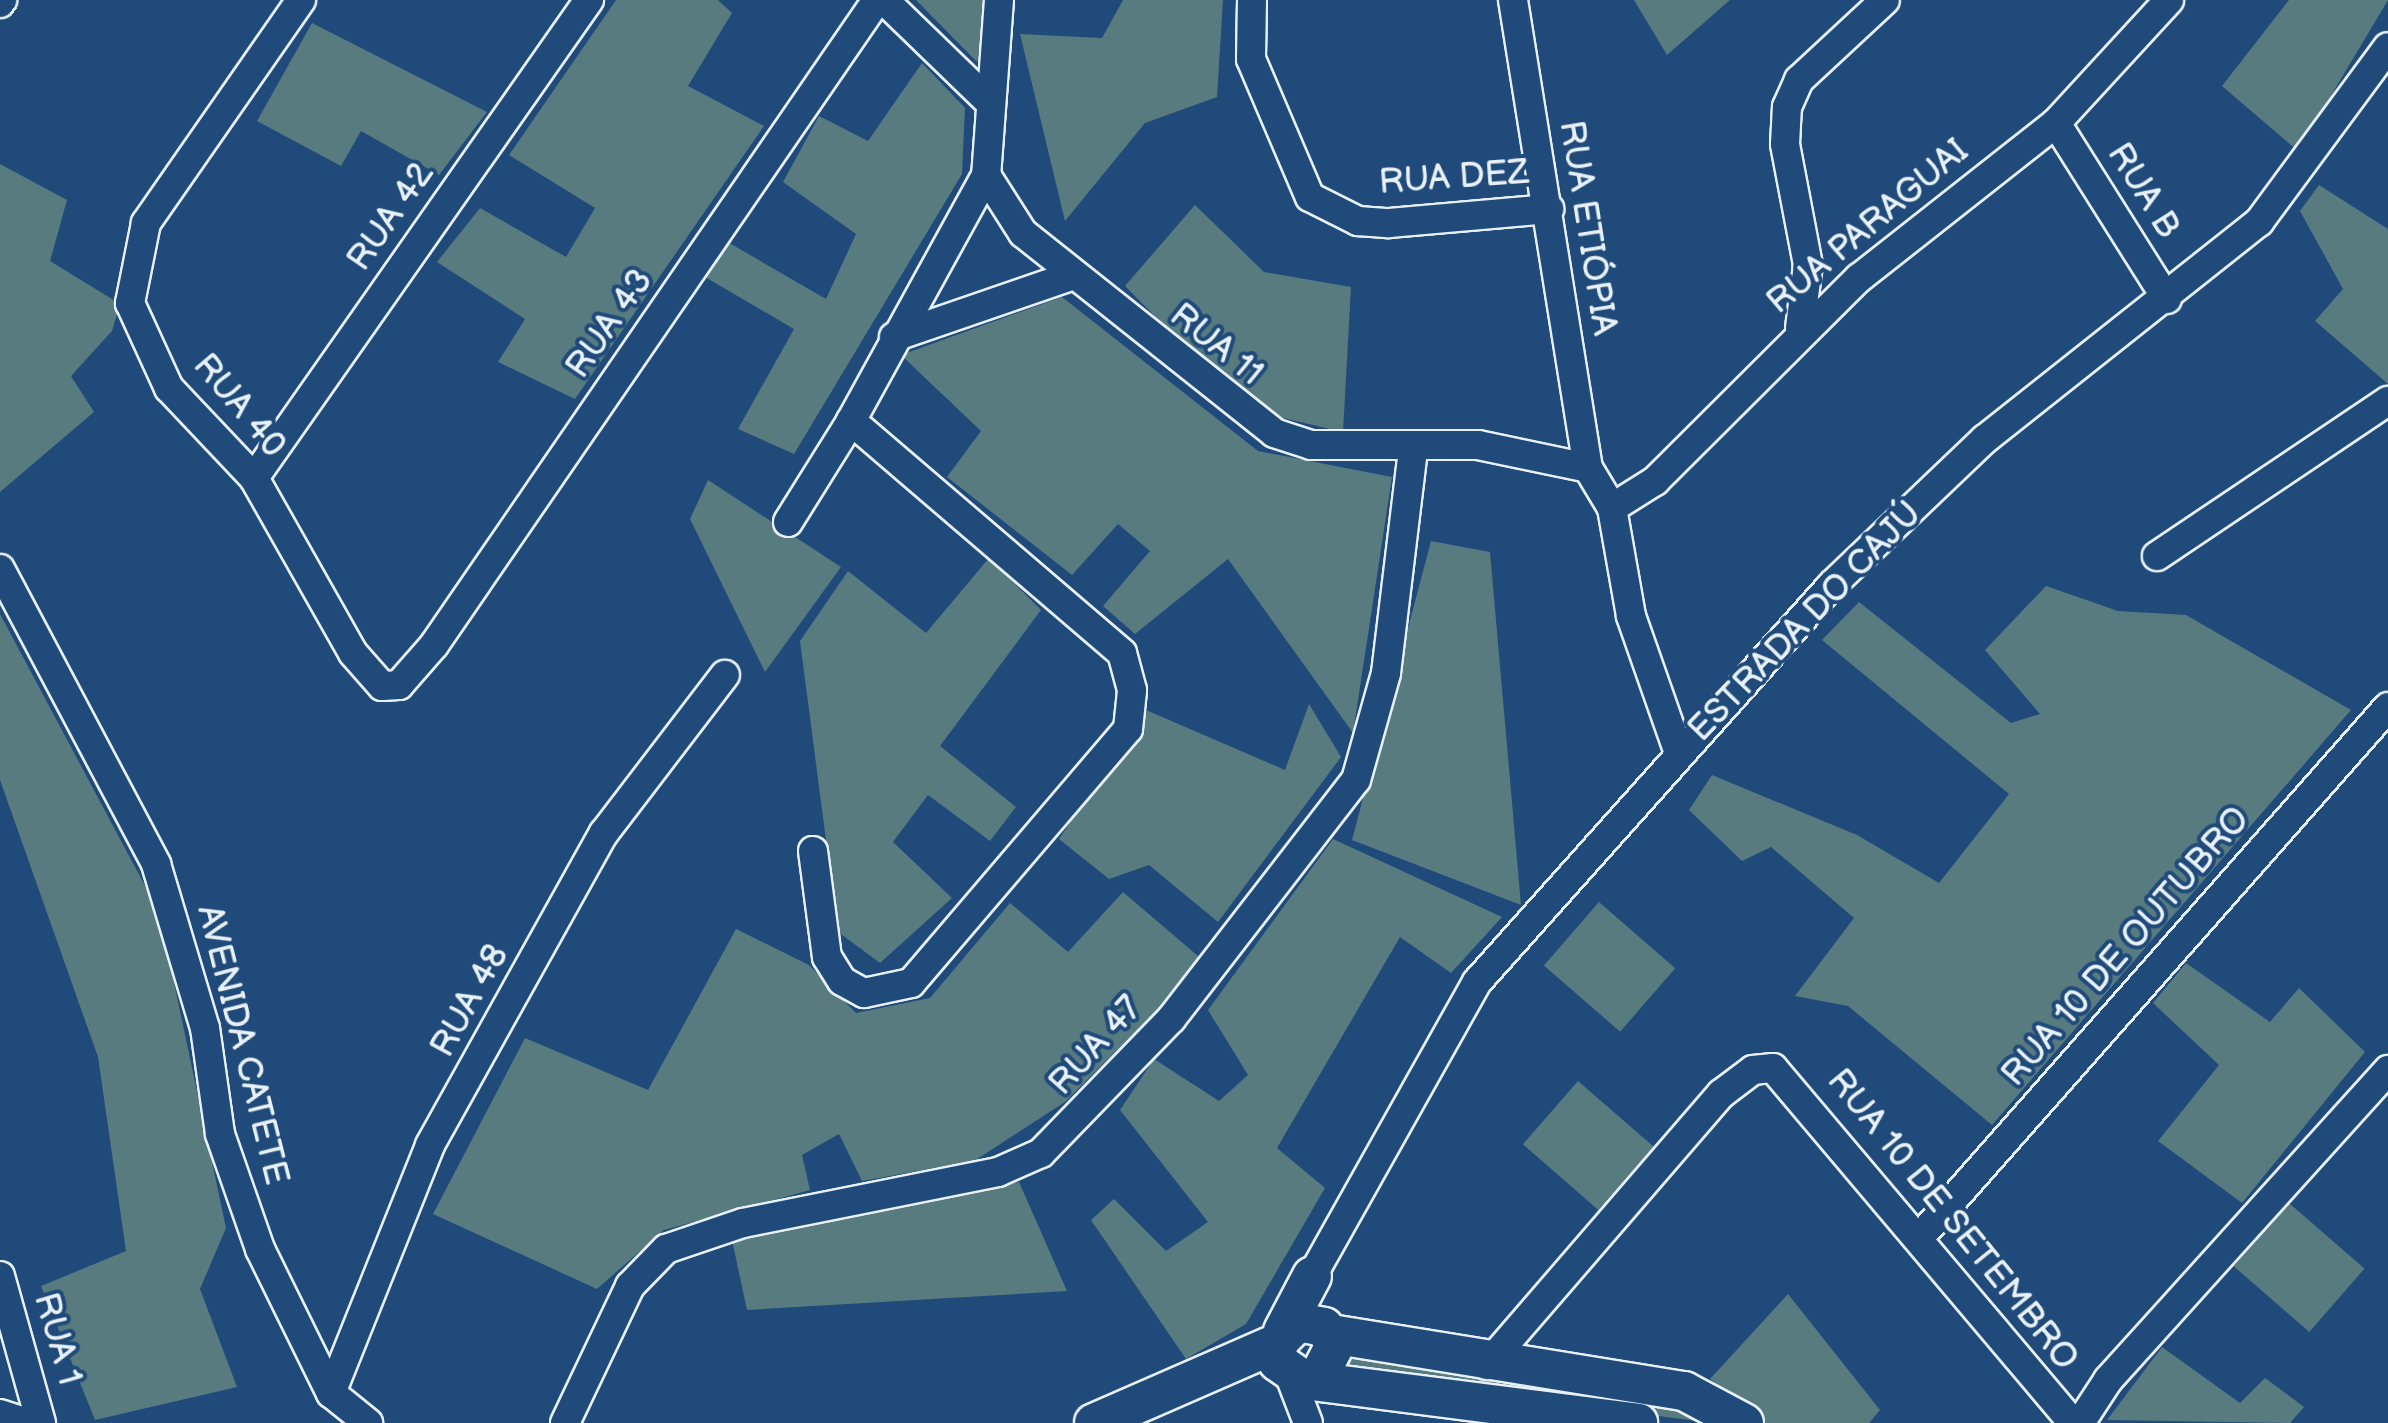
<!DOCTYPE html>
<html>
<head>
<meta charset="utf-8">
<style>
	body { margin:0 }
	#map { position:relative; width:2388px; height:1423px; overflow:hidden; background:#1f4a7a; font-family:"Balsamiq Sans",sans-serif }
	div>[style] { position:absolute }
	.green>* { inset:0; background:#587b80; transform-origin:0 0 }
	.roads { filter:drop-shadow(2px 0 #e8f1f8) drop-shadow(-2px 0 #e8f1f8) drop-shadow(0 2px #e8f1f8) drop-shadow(0 -2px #e8f1f8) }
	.minor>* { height:28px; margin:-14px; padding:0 14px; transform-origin:14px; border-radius:14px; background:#1f4a7a }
	.secondary>* { height:38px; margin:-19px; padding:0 19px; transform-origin:19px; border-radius:19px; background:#1f4a7a }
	span { translate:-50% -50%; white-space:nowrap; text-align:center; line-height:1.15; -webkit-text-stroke:8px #1f4a7a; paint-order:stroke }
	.street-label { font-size:35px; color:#e8f1f8 }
</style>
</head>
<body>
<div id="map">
	<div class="green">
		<i style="clip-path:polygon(616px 0,718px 0,732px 13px,688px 86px,764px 126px,575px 399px,498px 362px,525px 319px,437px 262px,480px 208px,566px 257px,595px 208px,509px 155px)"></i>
		<i style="clip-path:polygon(916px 0,989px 0,977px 62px)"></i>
		<i style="clip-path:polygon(1123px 0,1223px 0,1217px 97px,1145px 123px,1065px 221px,1020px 34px,1102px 38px)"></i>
		<i style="clip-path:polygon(1634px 0,1730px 0,1667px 55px)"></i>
		<i style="clip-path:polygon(2289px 0,2388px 0,2298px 151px,2222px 86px)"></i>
		<i style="clip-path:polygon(312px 23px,487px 112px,439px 175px,361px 131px,341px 166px,257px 121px)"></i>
		<i style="clip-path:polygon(922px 63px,965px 108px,962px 174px,794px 454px,738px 429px,794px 329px,705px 277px,726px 241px,826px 299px,856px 234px,783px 182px,819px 116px,868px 141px)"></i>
		<i style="clip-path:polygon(0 164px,67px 200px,50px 261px,120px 304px,112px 331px,71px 376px,94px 412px,0 492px)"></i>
		<i style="clip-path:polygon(2319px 185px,2388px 229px,2388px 384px,2315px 321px,2343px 289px,2300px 211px)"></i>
		<i style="clip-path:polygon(1195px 205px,1264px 272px,1351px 287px,1343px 432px,1248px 410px,1125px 286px)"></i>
		<i style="clip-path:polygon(1062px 297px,1258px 451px,1392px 477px,1353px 733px,1228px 559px,1135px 634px,1103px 606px,1150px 551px,1118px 524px,1072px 575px,947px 477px,981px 431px,901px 355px)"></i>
		<i style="clip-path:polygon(708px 480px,841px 567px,765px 672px,690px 519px)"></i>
		<i style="clip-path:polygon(1431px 541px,1490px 552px,1521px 905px,1352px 840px)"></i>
		<i style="clip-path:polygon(989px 558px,1041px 610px,940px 746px,1016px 807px,990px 841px,928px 795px,893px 842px,952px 898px,880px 963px,838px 932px,800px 641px,848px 571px,926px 633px)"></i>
		<i style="clip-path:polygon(2046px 586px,2118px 611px,2186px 615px,2351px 710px,1992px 1125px,1848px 1006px,1795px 996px,1854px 918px,1771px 847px,1742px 861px,1689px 810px,1712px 775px,1857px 835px,1939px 883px,2009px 794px,1822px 640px,1859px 602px,2011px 723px,2040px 714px,1985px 650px)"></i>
		<i style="clip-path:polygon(0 614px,159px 912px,226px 1228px,200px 1289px,237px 1387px,95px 1420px,41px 1286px,126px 1251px,98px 1057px,0 780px)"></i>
		<i style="clip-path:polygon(1309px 704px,1341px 757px,1218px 922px,1149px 865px,1109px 879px,1059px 839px,1146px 710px,1285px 770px)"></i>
		<i style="clip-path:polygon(1333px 839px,1502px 917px,1451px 973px,1400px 937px,1277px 1148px,1325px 1188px,1246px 1324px,1186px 1359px,1091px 1220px,1114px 1199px,1166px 1251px,1208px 1222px,1120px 1110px,1154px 1059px,1219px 1101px,1248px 1075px,1208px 1010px)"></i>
		<i style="clip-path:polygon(1123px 892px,1205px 962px,1065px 1102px,974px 1161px,862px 1181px,839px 1134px,802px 1155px,810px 1190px,664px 1230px,597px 1289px,433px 1214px,525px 1038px,648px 1090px,736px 929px,809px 965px,856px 1013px,930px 998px,1010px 903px,1068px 952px)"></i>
		<i style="left:1599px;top:902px;width:101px;height:84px;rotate:41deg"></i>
		<i style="clip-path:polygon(2186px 963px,2270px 1022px,2299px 988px,2365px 1052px,2242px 1203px,2158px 1141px,2219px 1065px,2153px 1003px)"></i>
		<i style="left:1578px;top:1081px;width:100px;height:84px;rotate:41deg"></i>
		<i style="clip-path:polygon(1019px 1182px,1067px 1291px,747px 1310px,732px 1240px)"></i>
		<i style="left:2289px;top:1203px;width:100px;height:84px;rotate:41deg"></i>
		<i style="clip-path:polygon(1788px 1294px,1880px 1410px,1869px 1423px,1766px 1423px,1710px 1379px)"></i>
		<i style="clip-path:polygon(2162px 1347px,2240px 1403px,2265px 1378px,2304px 1407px,2290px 1423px,2107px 1420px)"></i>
		<i style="clip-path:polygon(1351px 1349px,1658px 1391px,1713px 1423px,1345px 1376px)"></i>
	</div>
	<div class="roads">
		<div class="minor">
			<i style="left:301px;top:0;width:272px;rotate:124.8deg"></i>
			<i style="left:146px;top:223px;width:82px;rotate:101.3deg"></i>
			<i style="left:130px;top:303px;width:94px;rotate:65.4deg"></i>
			<i style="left:169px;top:388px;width:124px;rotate:46.6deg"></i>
			<i style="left:254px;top:478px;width:201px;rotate:60.5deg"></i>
			<i style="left:353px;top:653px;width:44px;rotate:48.7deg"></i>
			<i style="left:382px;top:686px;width:17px;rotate:-3deg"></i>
			<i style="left:399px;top:685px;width:53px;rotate:-48.8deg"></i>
			<i style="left:434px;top:645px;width:782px;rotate:-55.52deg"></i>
			<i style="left:884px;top:0;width:142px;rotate:44.1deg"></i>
			<i style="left:999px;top:0;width:175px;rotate:94.2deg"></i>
			<i style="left:986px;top:175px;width:69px;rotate:57.5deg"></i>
			<i style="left:1023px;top:233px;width:321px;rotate:38.5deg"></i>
			<i style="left:1274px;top:433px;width:39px;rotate:18deg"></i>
			<i style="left:1311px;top:445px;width:167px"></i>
			<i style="left:1478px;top:445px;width:112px;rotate:11.8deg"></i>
			<i style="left:1588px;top:468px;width:47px;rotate:59deg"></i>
			<i style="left:1612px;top:508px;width:110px;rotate:80deg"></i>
			<i style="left:1631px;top:616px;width:145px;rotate:70.7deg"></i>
			<i style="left:1252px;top:0;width:59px;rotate:91deg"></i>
			<i style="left:1251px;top:59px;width:150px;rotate:66.9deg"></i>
			<i style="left:1310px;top:197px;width:54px;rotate:26.6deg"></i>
			<i style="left:1358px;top:221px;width:31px;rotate:4deg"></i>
			<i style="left:1389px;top:223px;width:161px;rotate:-5deg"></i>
			<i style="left:1513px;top:0;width:474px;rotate:80.9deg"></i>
			<i style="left:0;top:3px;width:4px;rotate:-56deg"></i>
			<i style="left:2056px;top:123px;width:208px;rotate:57.8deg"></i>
			<i style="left:1800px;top:328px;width:64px;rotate:-82.8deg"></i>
			<i style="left:1808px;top:265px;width:123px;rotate:-100.8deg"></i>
			<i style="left:1785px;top:144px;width:37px;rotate:-87deg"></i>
			<i style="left:1787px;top:107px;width:30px;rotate:-66deg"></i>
			<i style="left:1799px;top:80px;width:117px;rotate:-42.9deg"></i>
			<i style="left:894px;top:337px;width:187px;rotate:-19deg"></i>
			<i style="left:254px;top:478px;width:584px;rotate:-54.98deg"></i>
			<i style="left:1612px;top:508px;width:51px;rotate:-32.1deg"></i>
			<i style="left:1655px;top:481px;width:288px;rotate:-44.9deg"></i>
			<i style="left:1859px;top:278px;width:251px;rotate:-38.2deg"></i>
			<i style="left:2056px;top:123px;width:167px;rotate:-47.4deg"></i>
			<i style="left:788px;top:522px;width:119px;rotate:-58deg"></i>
			<i style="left:2157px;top:556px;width:278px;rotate:-33.9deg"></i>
			<i style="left:0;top:569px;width:334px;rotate:62.1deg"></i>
			<i style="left:156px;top:864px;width:171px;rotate:73.4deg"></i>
			<i style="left:205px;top:1028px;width:107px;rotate:81.9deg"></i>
			<i style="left:220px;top:1134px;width:122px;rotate:70.8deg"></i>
			<i style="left:260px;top:1249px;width:161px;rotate:63.8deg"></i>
			<i style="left:331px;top:1393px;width:48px;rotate:39deg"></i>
			<i style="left:813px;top:851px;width:107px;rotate:82.5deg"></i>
			<i style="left:827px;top:957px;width:28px;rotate:58deg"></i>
			<i style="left:842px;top:981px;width:25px;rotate:29deg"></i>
			<i style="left:864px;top:993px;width:48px;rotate:-12deg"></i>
			<i style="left:911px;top:983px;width:334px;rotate:-49.5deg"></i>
			<i style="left:1128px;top:729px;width:39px;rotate:-84deg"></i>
			<i style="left:1132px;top:690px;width:38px;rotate:-105deg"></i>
			<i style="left:1122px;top:653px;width:357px;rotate:-139.4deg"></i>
			<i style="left:851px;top:421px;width:281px;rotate:-61.2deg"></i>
			<i style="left:1920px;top:1237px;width:707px;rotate:-48.55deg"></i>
			<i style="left:0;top:1276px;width:153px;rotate:74.4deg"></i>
			<i style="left:1312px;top:1276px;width:337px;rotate:-60.7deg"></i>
			<i style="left:1477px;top:982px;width:533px;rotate:-48.2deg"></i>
			<i style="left:1832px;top:585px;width:211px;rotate:-43.7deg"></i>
			<i style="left:1985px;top:439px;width:350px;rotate:-38.4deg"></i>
			<i style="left:2259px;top:222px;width:217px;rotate:-53.6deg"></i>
			<i style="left:1487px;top:1365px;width:358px;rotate:-49.2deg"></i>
			<i style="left:1721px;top:1094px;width:40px;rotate:-37deg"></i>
			<i style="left:1753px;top:1070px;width:20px;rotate:-6deg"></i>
			<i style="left:1773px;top:1068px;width:465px;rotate:49.8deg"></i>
			<i style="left:1290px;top:1376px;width:50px;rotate:69deg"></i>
			<i style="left:331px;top:1393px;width:267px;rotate:-68.2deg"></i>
			<i style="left:430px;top:1145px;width:357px;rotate:-60.9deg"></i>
			<i style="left:604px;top:833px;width:199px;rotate:-52.6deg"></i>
			<i style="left:0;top:1414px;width:29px;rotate:18deg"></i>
			<i style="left:565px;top:1423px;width:152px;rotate:-64.6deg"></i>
			<i style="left:630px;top:1286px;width:52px;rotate:-45.8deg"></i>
			<i style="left:666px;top:1249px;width:81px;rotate:-18.7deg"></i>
			<i style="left:743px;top:1223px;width:260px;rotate:-11.3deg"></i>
			<i style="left:998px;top:1172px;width:47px;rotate:-23.8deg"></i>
			<i style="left:1041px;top:1153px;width:187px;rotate:-45.9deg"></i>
			<i style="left:1171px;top:1019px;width:302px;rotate:-52.3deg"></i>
			<i style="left:1356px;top:780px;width:111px;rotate:-74.3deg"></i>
			<i style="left:1386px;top:673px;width:226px;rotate:-83.1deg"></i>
			<i style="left:2080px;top:1423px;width:51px;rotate:-56.9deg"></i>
			<i style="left:2108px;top:1380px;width:418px;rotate:-47.9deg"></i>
		</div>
		<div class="secondary">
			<i style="left:1283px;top:1331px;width:62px;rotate:-62.2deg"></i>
			<i style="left:1331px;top:1334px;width:358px;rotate:9.2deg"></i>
			<i style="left:1684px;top:1391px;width:68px;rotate:28.1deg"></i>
			<i style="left:1318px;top:1378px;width:38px;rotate:-63deg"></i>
			<i style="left:1335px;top:1344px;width:20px;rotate:-123deg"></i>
			<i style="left:1324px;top:1327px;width:26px;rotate:-169deg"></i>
			<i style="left:1298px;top:1322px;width:30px;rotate:135deg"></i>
			<i style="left:1277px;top:1343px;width:19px;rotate:87deg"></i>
			<i style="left:1278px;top:1362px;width:32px;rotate:35deg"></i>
			<i style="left:1304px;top:1380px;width:337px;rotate:7.3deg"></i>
			<i style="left:1094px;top:1423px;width:200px;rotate:-23.6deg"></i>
		</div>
	</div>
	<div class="street-label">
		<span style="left:1454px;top:178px;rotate:-4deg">RUA DEZ</span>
		<span style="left:2143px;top:191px;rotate:58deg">RUA B</span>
		<span style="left:391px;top:217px;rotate:-55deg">RUA 42</span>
		<span style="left:1868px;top:227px;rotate:-40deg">RUA PARAGUAI</span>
		<span style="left:1587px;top:228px;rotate:81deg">RUA ETIÓPIA</span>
		<span style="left:610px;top:324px;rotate:-55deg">RUA 43</span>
		<span style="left:1216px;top:345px;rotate:39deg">RUA 11</span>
		<span style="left:239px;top:406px;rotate:50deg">RUA 40</span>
		<span style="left:1805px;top:622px;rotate:-46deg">ESTRADA DO CAJÚ</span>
		<span style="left:2126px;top:947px;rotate:-49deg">RUA 10 DE OUTUBRO</span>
		<span style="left:470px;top:1001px;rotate:-61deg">RUA 48</span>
		<span style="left:242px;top:1045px;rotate:76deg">AVENIDA CATETE</span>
		<span style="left:1096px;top:1046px;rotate:-48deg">RUA 47</span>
		<span style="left:1952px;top:1220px;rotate:51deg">RUA 10 DE SETEMBRO</span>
		<span style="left:57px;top:1339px;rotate:74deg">RUA 1</span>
	</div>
</div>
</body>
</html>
